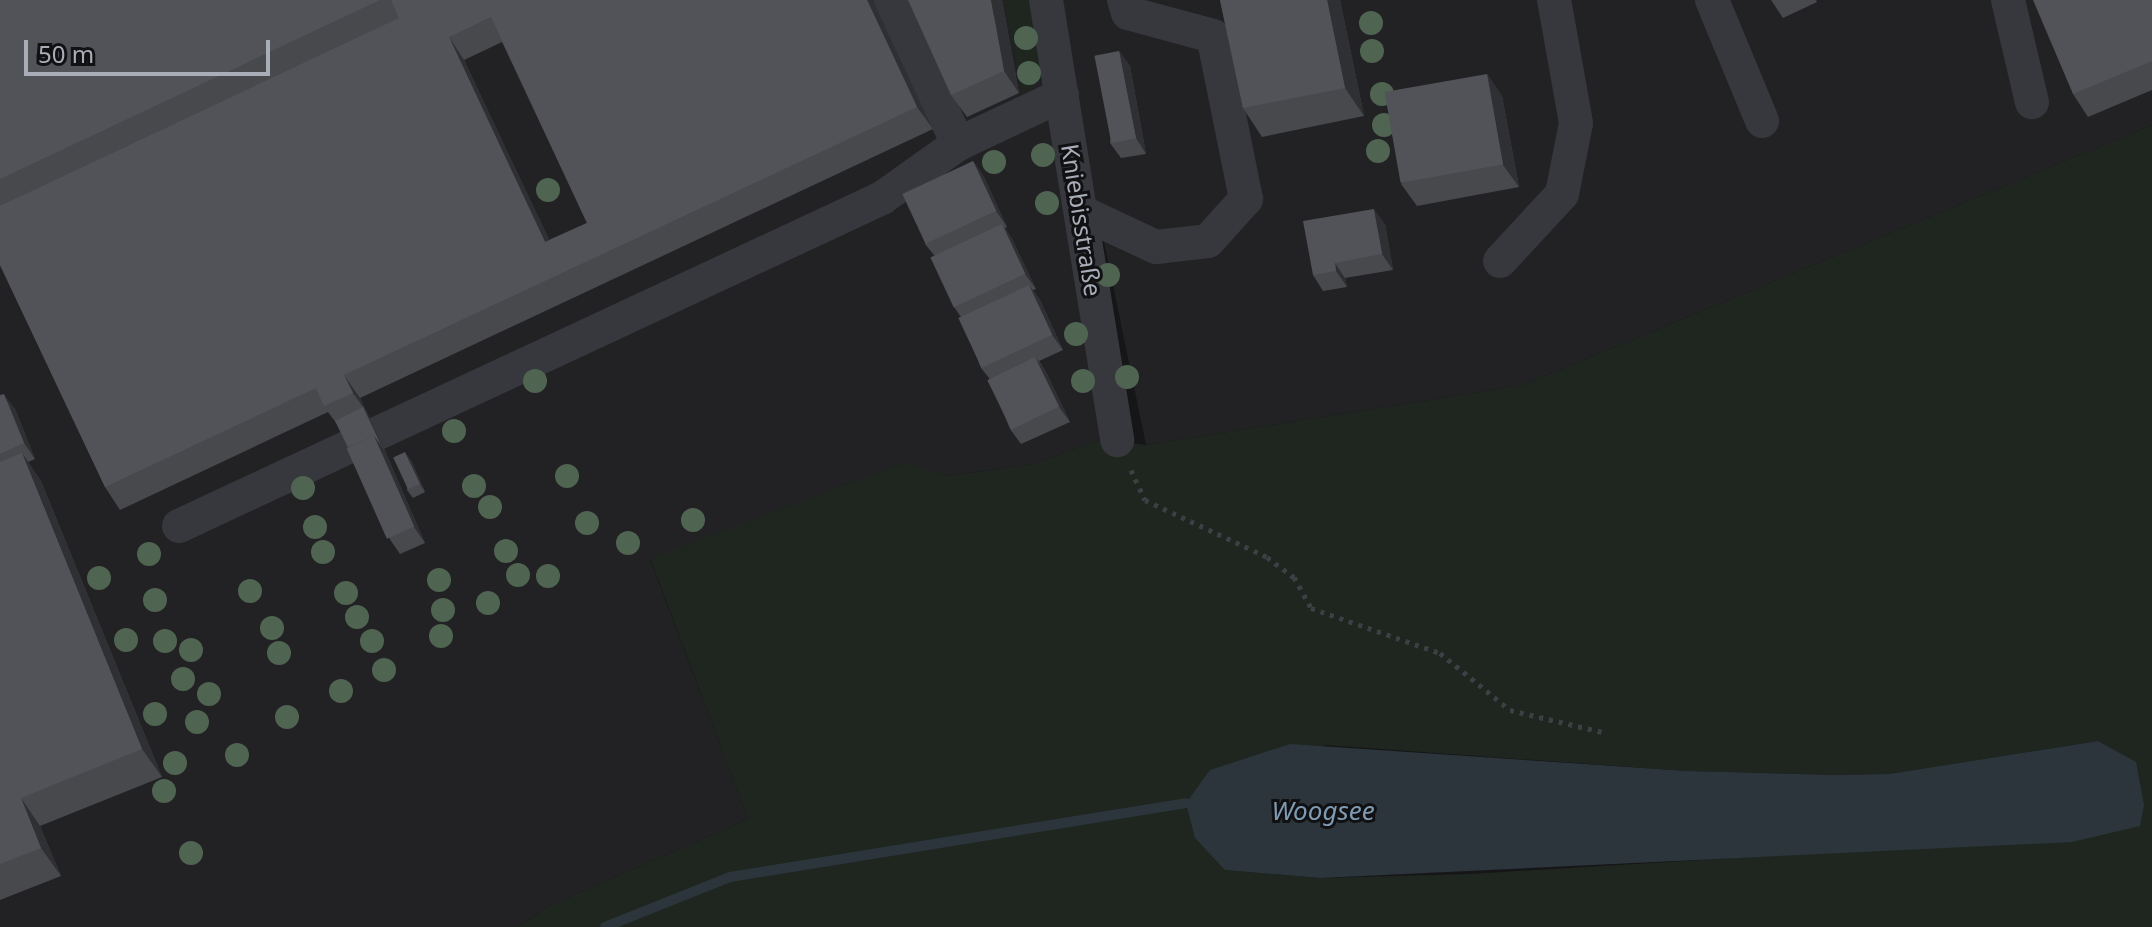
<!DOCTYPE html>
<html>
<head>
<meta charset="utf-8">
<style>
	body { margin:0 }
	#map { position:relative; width:2152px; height:927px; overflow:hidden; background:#161618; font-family:"Noto Sans",sans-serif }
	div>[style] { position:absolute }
	.built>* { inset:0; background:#222225 }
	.green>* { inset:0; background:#1e261f }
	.water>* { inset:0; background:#2c353c }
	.stream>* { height:10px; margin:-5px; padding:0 5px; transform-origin:5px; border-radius:5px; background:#2c353c }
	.path>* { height:5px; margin-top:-2.5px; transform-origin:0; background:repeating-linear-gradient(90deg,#3d3f44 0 4px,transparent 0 10px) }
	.minor>* { height:34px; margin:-17px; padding:0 17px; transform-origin:17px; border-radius:17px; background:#37383d }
	.trees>* { width:24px; height:24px; margin:-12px; border-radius:50%; background:#506452 }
	.wall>* { inset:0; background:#47494d }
	.shaded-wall>* { inset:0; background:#2f3033 }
	.building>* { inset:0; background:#525359; transform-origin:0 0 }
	span { translate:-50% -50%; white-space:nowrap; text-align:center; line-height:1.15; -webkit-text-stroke:6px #111113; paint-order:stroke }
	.street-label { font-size:24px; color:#a8adb8 }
	.water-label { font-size:26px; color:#7f9bb3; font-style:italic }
	.scale { position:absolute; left:24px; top:40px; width:246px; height:36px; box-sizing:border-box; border:4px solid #a8adb8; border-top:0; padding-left:10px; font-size:24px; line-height:28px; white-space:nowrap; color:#a8adb8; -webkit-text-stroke:6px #111113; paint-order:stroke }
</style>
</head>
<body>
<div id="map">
	<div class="built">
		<i style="clip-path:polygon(0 0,1031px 0,1101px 439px,1034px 464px,946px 476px,905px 462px,650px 559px,748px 819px,553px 904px,517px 927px,0 927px)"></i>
		<i style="clip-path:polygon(1054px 0,2152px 0,2152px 125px,1523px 385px,1146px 445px)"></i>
	</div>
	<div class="green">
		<i style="clip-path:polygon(1004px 0,1031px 0,1044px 76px,1022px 94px)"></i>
		<i style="clip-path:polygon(evenodd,2152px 125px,2152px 927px,517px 927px,553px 904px,748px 819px,650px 558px,905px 462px,947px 476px,1034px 464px,1101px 439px,1146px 445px,1523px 385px,2152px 125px,2098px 741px,1916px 847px,1470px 874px,1321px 878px,1225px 870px,1325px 745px,1687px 771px,1835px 775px,1889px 774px,2098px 741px)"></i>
	</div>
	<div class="water">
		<i style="clip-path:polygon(2098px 741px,2136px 762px,2144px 805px,2140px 826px,2072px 842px,1321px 878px,1225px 870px,1195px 838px,1186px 803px,1210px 770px,1290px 744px,1687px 771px,1835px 775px,1889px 774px)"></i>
	</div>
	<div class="stream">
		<i style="left:605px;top:927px;width:135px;rotate:-21.8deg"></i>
		<i style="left:730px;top:877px;width:462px;rotate:-9.2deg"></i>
	</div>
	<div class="path">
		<i style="left:1131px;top:470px;width:33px;rotate:65deg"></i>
		<i style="left:1145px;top:500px;width:135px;rotate:25deg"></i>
		<i style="left:1267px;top:557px;width:34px;rotate:37deg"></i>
		<i style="left:1294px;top:577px;width:35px;rotate:61deg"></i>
		<i style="left:1311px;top:608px;width:137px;rotate:19.2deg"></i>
		<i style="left:1440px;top:653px;width:90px;rotate:39.2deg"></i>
		<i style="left:1510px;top:710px;width:95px;rotate:13.4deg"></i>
	</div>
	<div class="minor">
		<i style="left:891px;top:0;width:159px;rotate:65deg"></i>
		<i style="left:1046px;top:0;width:446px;rotate:80.8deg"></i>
		<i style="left:1712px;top:0;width:131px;rotate:67.5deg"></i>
		<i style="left:2008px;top:0;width:105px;rotate:76.8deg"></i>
		<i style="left:1081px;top:212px;width:83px;rotate:25deg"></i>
		<i style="left:1156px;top:247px;width:52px;rotate:-6.6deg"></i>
		<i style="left:1208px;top:241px;width:57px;rotate:-47.9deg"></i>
		<i style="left:1246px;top:199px;width:166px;rotate:-101.4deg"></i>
		<i style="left:1213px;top:36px;width:88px;rotate:-164.9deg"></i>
		<i style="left:1128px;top:13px;width:14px;rotate:-107deg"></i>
		<i style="left:1500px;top:261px;width:91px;rotate:-47.2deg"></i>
		<i style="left:1562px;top:194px;width:72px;rotate:-78.8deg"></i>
		<i style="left:1576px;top:123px;width:125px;rotate:-100.1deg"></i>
		<i style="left:179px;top:526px;width:776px;rotate:-25.01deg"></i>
		<i style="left:882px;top:198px;width:93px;rotate:-35.4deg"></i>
		<i style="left:958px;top:144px;width:115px;rotate:-25.2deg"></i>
	</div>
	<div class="trees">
		<i style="left:1371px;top:23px"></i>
		<i style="left:1026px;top:38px"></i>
		<i style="left:1372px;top:51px"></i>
		<i style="left:1029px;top:73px"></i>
		<i style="left:1382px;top:94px"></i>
		<i style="left:1384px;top:125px"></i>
		<i style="left:1378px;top:151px"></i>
		<i style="left:1043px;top:155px"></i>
		<i style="left:994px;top:162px"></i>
		<i style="left:548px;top:190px"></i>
		<i style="left:1047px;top:203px"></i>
		<i style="left:1108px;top:275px"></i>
		<i style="left:1076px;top:334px"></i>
		<i style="left:1127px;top:377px"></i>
		<i style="left:535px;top:381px"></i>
		<i style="left:1083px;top:381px"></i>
		<i style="left:454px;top:431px"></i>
		<i style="left:567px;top:476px"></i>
		<i style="left:474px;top:486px"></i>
		<i style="left:303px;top:488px"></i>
		<i style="left:490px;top:507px"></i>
		<i style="left:693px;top:520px"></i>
		<i style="left:587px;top:523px"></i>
		<i style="left:315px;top:527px"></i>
		<i style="left:628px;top:543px"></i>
		<i style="left:506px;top:551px"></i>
		<i style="left:323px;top:552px"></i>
		<i style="left:149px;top:554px"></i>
		<i style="left:518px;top:575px"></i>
		<i style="left:548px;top:576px"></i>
		<i style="left:99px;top:578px"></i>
		<i style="left:439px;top:580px"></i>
		<i style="left:250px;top:591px"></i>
		<i style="left:346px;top:593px"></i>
		<i style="left:155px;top:600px"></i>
		<i style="left:488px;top:603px"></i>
		<i style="left:443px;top:610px"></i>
		<i style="left:357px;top:617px"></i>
		<i style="left:272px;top:628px"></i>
		<i style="left:441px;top:636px"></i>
		<i style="left:126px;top:640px"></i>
		<i style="left:165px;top:641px"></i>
		<i style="left:372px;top:641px"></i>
		<i style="left:191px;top:650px"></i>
		<i style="left:279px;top:653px"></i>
		<i style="left:384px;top:670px"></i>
		<i style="left:183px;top:679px"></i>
		<i style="left:341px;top:691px"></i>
		<i style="left:209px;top:694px"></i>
		<i style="left:155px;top:714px"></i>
		<i style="left:287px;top:717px"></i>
		<i style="left:197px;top:722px"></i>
		<i style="left:237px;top:755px"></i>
		<i style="left:175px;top:763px"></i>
		<i style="left:164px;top:791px"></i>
		<i style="left:191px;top:853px"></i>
	</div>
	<div class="wall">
		<i style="clip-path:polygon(evenodd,0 0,873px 0,933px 129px,360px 398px,385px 451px,425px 543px,400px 554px,389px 538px,337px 424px,328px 412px,120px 510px,105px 487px,0 265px,0 0,502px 42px,587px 223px,549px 240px,464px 60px,502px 42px)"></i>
		<i style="clip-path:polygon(1002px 0,1019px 93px,967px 117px,951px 95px)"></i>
		<i style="clip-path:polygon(1220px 0,1340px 0,1364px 116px,1262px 137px,1243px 108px)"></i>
		<i style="clip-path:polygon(1771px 0,1816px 0,1817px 2px,1783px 18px)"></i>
		<i style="clip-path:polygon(2152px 0,2152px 90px,2088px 117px,2073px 94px)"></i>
		<i style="clip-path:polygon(1119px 51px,1130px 66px,1146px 154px,1121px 158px,1110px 143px)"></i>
		<i style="clip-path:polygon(1487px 74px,1502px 96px,1519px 187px,1417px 206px,1401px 184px)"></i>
		<i style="clip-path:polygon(973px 161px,984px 177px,1007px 227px,1005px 228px,1012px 239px,1036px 289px,1033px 290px,1040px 300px,1063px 350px,1039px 361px,1046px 372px,1070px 422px,1021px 444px,1010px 429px,989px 378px,981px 368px,961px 317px,954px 307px,934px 255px,925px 244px)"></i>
		<i style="clip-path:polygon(1385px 224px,1393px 270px,1345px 278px,1347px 287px,1323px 291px,1313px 275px)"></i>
		<i style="clip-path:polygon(0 395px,15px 409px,35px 459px,28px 462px,41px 481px,162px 777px,40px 826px,61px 876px,0 900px)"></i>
		<i style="clip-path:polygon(411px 460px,425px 492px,413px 498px,407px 490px)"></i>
	</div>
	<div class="shaded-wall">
		<i style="clip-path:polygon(867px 0,873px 0,933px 129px,917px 107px)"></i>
		<i style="clip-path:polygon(991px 0,1002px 0,1019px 93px,1004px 71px)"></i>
		<i style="clip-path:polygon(1327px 0,1340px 0,1364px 116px,1345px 88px)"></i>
		<i style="clip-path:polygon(449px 37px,464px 60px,561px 264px,545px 242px)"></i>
		<i style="clip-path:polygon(1119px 51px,1130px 66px,1146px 154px,1136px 138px)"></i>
		<i style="clip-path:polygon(1487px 74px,1502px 96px,1519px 187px,1503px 165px)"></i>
		<i style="clip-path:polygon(973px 161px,984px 177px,1007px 227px,996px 211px)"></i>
		<i style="clip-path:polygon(1374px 209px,1385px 224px,1393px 270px,1382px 254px)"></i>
		<i style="clip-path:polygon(1002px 224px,1012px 239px,1036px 289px,1025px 274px)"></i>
		<i style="clip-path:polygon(1335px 263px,1345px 278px,1347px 287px,1336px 271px)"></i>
		<i style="clip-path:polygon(1029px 285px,1040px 300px,1063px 350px,1052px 335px)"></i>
		<i style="clip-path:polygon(1035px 357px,1046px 372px,1070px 422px,1059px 407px)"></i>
		<i style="clip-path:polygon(344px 375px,360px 398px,385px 451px,380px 443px,363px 407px,353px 393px)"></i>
		<i style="clip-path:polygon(4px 394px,15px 409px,35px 459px,24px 443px)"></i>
		<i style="clip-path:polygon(374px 436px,385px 451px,425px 543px,414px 527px)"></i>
		<i style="clip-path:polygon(405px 452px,411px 460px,425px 492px,420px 484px)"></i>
		<i style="clip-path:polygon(22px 453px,41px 481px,162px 777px,142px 749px)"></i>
		<i style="clip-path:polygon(21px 798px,40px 826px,61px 876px,41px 848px)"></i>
	</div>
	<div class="building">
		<i style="clip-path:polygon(0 0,380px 0,0 179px)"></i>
		<i style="clip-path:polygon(evenodd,391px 0,867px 0,917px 107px,344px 375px,353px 393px,324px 406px,316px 388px,105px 487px,0 265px,0 206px,399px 18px,391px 0,491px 17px,587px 223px,545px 242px,449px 37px,491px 17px)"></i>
		<i style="clip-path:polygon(908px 0,991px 0,1004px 71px,951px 95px)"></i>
		<i style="clip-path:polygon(1220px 0,1327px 0,1345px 88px,1243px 108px)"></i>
		<i style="clip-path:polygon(2033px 0,2152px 0,2152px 61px,2073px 94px)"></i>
		<i style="left:1119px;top:51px;width:89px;height:25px;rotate:79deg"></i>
		<i style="left:1487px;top:74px;width:92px;height:104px;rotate:80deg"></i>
		<i style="left:973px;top:161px;width:55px;height:78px;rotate:65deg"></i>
		<i style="clip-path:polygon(1374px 209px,1382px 254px,1335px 263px,1336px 271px,1313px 275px,1303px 221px)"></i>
		<i style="left:1002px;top:224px;width:55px;height:79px;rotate:65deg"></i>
		<i style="left:1029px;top:285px;width:55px;height:78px;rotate:65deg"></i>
		<i style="left:1035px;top:357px;width:55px;height:53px;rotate:64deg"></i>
		<i style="clip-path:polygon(4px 394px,24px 443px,0 454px,0 395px)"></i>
		<i style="clip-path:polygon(363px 407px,380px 443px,374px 436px,348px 447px,335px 421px)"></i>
		<i style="left:374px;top:436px;width:99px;height:30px;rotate:66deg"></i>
		<i style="left:405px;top:452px;width:35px;height:13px;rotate:65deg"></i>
		<i style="clip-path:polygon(22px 453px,142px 749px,21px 798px,41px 848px,0 864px,0 462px)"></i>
	</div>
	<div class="street-label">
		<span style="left:1082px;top:220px;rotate:81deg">Kniebisstraße</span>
	</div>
	<div class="water-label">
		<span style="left:1323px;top:811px">Woogsee</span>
	</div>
	<div class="scale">50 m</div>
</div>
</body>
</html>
